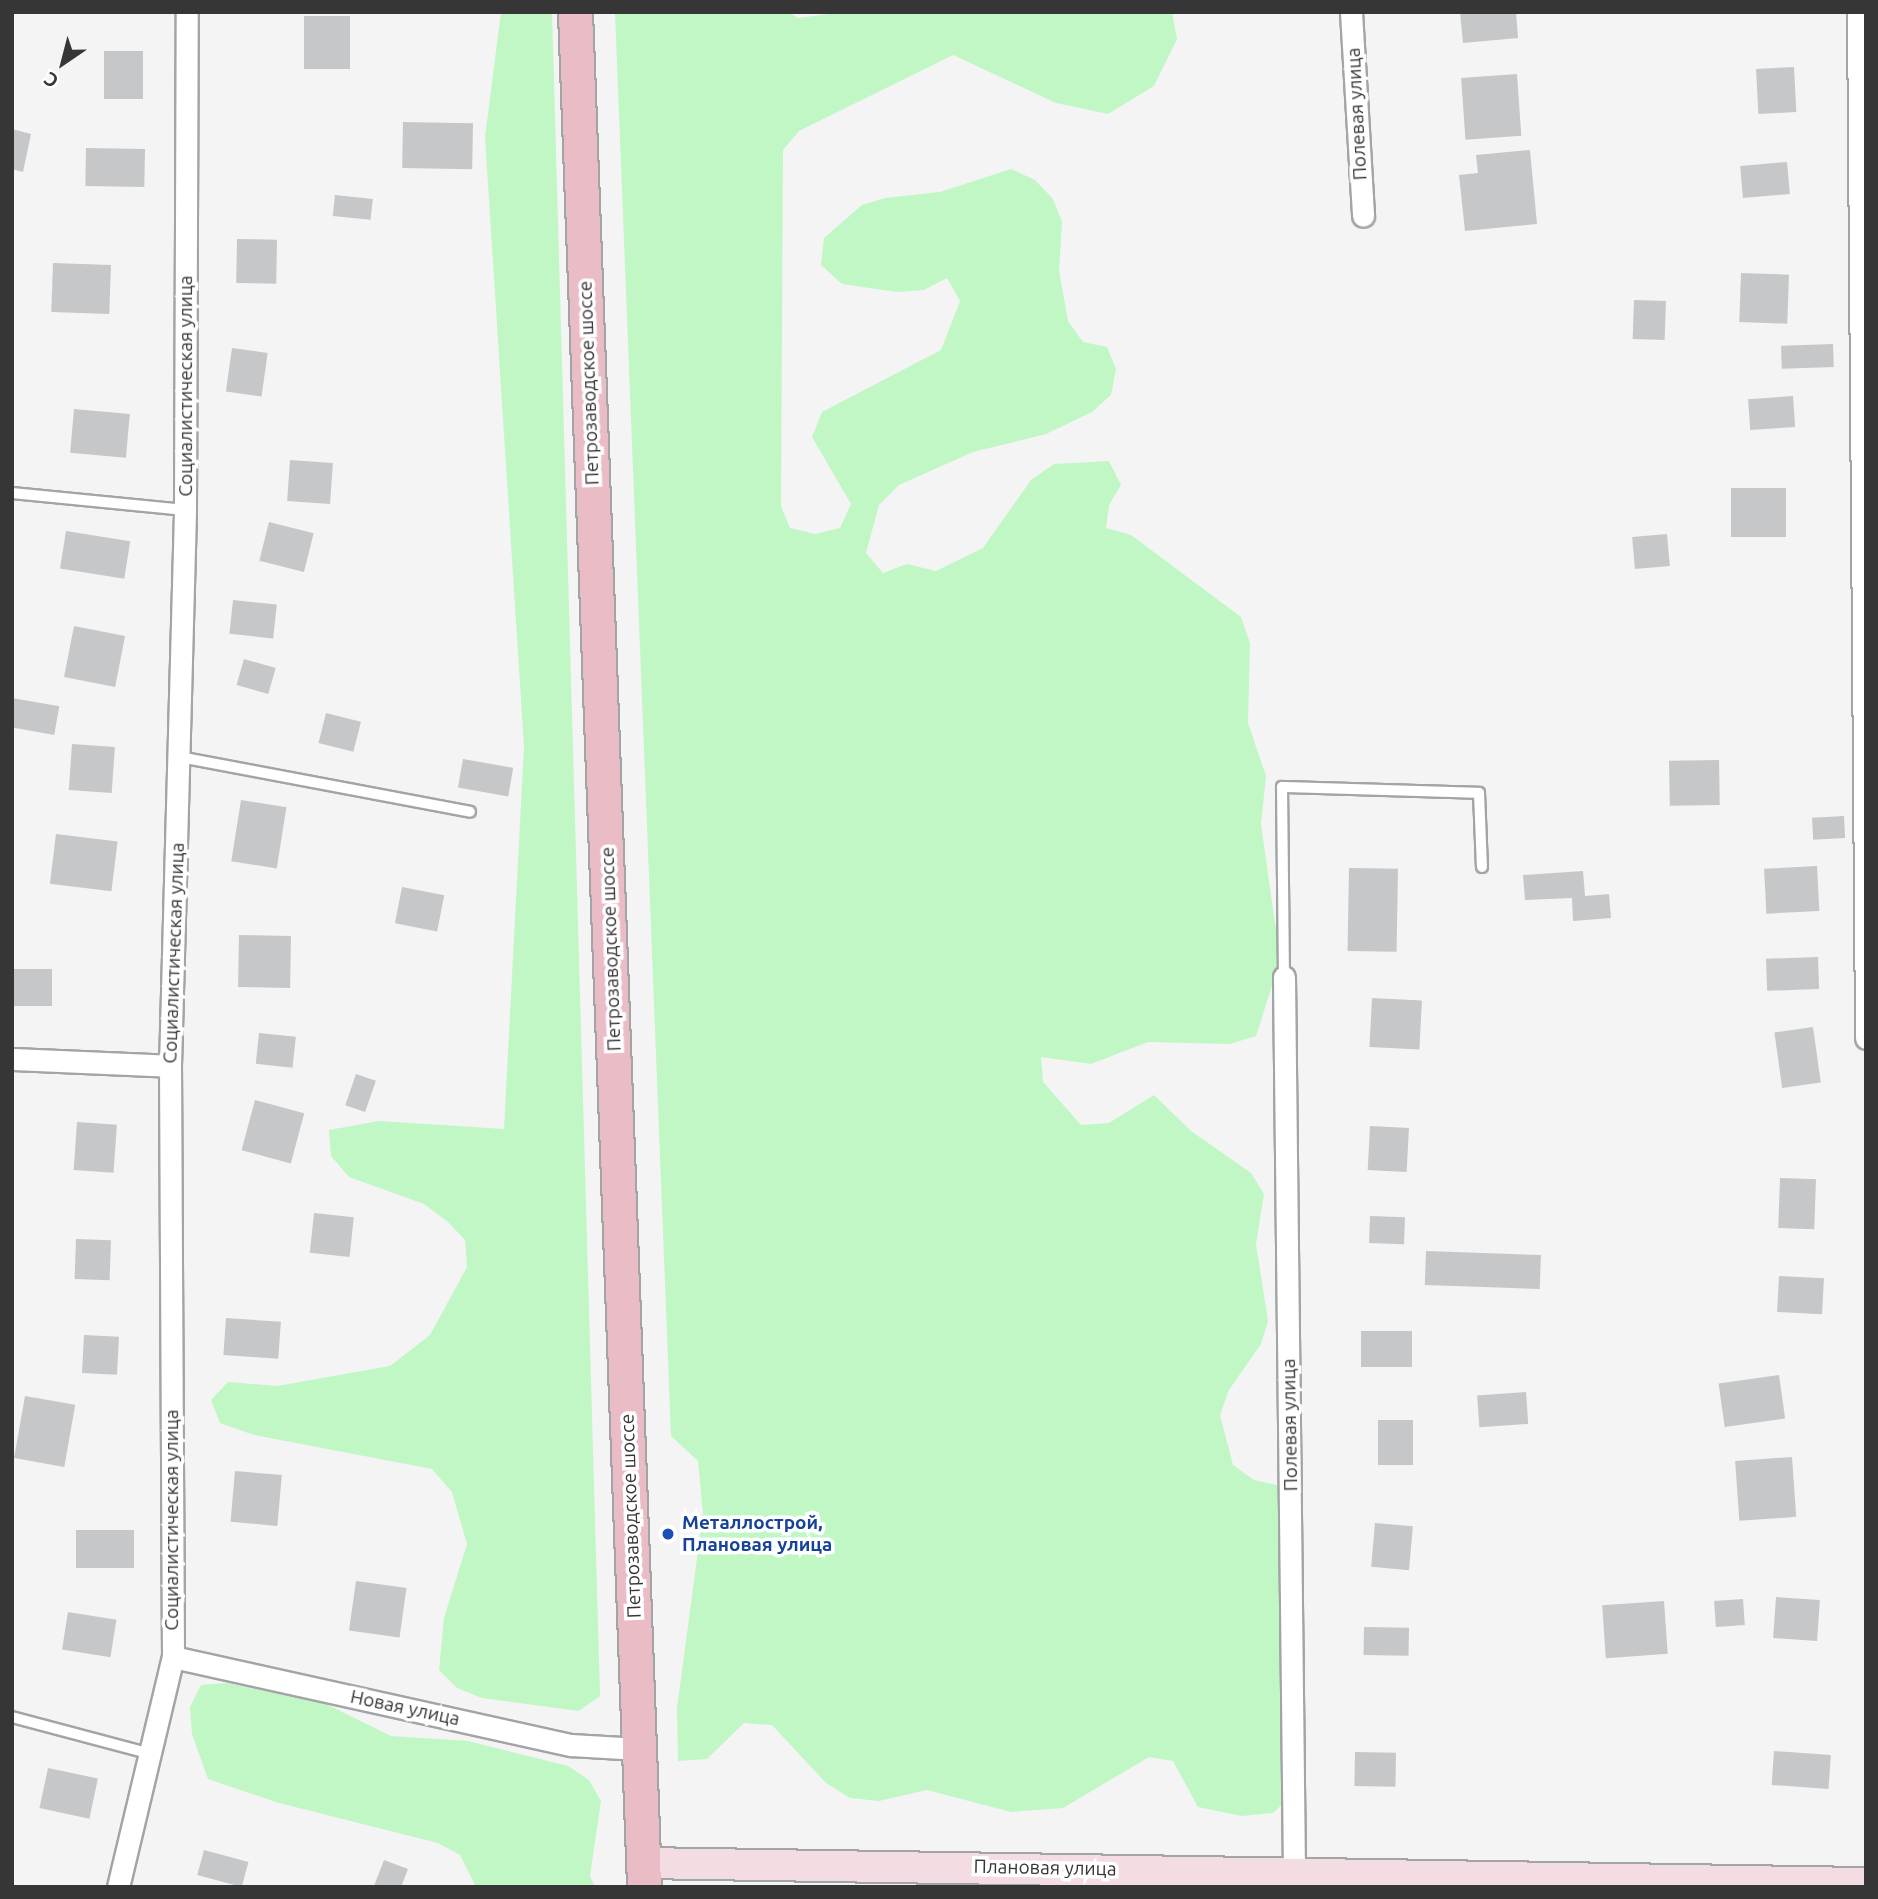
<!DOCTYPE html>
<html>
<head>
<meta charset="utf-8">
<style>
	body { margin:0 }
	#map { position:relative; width:1878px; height:1899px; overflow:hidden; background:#f4f4f5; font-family:Ubuntu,sans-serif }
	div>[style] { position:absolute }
	.green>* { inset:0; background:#c0f7c5 }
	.building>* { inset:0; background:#c6c7c8; transform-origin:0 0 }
	.roads { filter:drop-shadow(2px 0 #a3a4a5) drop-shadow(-2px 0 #a3a4a5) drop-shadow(0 2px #a3a4a5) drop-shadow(0 -2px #a3a4a5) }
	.lane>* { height:10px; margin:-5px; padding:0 5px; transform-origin:5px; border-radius:5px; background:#fff }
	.street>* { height:21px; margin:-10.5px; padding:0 10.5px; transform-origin:10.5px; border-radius:10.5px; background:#fff }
	.secondary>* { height:30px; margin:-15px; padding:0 15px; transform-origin:15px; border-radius:15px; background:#f4dde2 }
	.primary>* { height:33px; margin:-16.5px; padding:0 16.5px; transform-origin:16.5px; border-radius:16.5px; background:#e9bcc6 }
	.dots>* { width:19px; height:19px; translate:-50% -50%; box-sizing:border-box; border:4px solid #fff; border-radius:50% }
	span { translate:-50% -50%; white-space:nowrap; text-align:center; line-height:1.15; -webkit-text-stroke:7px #fff; paint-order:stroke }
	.street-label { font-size:19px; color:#363636 }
	.transit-label { font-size:19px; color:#164399; font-weight:700 }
	.left { translate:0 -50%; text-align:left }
	.frame { position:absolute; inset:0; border:14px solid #363636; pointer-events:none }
	.north { position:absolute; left:28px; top:28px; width:70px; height:70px; -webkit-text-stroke:5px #fff; paint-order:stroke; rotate:215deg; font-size:19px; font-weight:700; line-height:28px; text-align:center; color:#363636 }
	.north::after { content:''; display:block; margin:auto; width:24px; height:32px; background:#363636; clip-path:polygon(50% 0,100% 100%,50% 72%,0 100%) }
</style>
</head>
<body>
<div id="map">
	<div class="green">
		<i style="clip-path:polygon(501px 12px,552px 12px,600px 1696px,579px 1711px,482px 1698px,457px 1688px,439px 1670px,444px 1618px,467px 1544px,452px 1492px,432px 1469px,254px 1435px,220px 1423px,211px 1400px,228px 1382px,277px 1386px,390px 1366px,430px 1335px,467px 1267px,465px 1240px,448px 1222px,424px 1204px,349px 1177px,331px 1156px,329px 1130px,379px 1121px,504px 1129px,524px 747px,485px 137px)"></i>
		<i style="clip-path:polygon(615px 12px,788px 12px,798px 18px,844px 12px,1172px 12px,1177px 39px,1154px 86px,1108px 114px,1056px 103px,953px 55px,799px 131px,783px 150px,781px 506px,790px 528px,815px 534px,840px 528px,851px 504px,812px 437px,822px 412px,941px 350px,960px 301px,947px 278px,924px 290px,897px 292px,842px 284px,821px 265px,824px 238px,862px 205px,885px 198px,940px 192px,1011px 169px,1035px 180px,1053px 199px,1062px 222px,1059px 271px,1068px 321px,1083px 342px,1107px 347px,1116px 369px,1111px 395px,1092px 412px,1046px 434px,973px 452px,899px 485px,879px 505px,866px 553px,883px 573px,907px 564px,936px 571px,983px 548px,1031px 480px,1054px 464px,1109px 461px,1121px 485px,1109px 505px,1106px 528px,1131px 535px,1241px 617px,1250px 643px,1248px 723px,1266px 776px,1261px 824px,1275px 924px,1284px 948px,1256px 1036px,1230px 1044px,1148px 1042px,1091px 1064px,1041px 1057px,1043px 1082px,1081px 1125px,1109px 1123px,1154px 1095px,1191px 1131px,1251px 1173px,1264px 1194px,1256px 1244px,1268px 1321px,1261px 1344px,1229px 1390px,1220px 1415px,1233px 1465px,1254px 1480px,1281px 1486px,1291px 1796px,1273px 1813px,1242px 1816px,1198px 1807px,1173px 1761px,1149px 1757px,1063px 1808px,1011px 1812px,927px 1790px,879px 1801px,850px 1798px,826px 1783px,772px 1725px,744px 1723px,707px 1759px,678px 1761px,677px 1708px,703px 1514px,698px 1461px,671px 1436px)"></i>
		<i style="clip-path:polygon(227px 1683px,326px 1704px,391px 1736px,468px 1741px,568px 1766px,589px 1780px,601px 1801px,590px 1876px,595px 1887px,476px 1887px,460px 1855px,438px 1843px,279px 1803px,208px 1779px,192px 1734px,190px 1707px,201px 1685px)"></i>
	</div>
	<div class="building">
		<i style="clip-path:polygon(1460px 12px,1516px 12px,1518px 38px,1463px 43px)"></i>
		<i style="left:304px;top:16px;width:46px;height:53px"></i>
		<i style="left:104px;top:51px;width:39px;height:48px"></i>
		<i style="left:1794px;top:67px;width:45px;height:38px;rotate:87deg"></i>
		<i style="left:1517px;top:74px;width:62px;height:56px;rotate:86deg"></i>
		<i style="left:403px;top:122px;width:70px;height:46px;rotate:1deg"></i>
		<i style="clip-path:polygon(12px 129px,31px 134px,23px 172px,12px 169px)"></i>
		<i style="left:86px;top:148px;width:59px;height:38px;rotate:1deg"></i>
		<i style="clip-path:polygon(1530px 150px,1537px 224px,1465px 231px,1459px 175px,1478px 173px,1476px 155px)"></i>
		<i style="left:1787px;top:162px;width:32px;height:47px;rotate:85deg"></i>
		<i style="left:335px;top:195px;width:38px;height:21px;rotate:6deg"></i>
		<i style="left:237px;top:239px;width:40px;height:44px;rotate:1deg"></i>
		<i style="left:53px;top:263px;width:58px;height:49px;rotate:2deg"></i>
		<i style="left:1741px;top:273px;width:48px;height:49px;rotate:2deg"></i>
		<i style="left:1634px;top:300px;width:32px;height:39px;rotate:2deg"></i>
		<i style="left:1833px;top:344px;width:23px;height:52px;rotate:88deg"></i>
		<i style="left:232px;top:348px;width:36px;height:44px;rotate:8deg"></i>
		<i style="left:1793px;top:396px;width:31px;height:45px;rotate:86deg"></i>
		<i style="left:74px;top:409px;width:56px;height:44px;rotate:5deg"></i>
		<i style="left:290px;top:460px;width:43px;height:41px;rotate:4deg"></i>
		<i style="left:1731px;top:488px;width:55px;height:49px"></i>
		<i style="left:269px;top:522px;width:46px;height:40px;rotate:14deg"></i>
		<i style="left:66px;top:531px;width:65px;height:38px;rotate:9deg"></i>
		<i style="left:1667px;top:534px;width:32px;height:35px;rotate:85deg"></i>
		<i style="left:233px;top:600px;width:44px;height:34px;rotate:6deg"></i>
		<i style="left:74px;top:626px;width:52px;height:52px;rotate:11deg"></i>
		<i style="left:244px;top:659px;width:33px;height:27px;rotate:16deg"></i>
		<i style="left:12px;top:698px;width:48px;height:29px;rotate:10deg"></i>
		<i style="left:326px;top:713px;width:36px;height:31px;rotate:14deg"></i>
		<i style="left:72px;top:744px;width:43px;height:46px;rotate:4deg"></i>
		<i style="left:463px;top:759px;width:51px;height:29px;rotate:10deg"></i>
		<i style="left:1719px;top:760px;width:45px;height:50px;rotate:89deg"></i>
		<i style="left:241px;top:800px;width:46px;height:62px;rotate:9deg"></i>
		<i style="left:1844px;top:816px;width:22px;height:32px;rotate:87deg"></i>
		<i style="left:56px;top:834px;width:62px;height:50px;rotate:7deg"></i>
		<i style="left:1817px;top:866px;width:45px;height:53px;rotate:87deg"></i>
		<i style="left:1349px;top:868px;width:49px;height:83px;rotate:1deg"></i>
		<i style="clip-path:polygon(1583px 871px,1585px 896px,1609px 894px,1611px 918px,1573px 921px,1572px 898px,1525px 900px,1523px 875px)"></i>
		<i style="left:402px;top:887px;width:43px;height:37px;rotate:11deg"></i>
		<i style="left:239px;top:935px;width:52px;height:52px;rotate:1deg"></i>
		<i style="left:1818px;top:957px;width:32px;height:52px;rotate:88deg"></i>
		<i style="left:12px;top:969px;width:40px;height:37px"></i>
		<i style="left:1372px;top:998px;width:50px;height:49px;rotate:3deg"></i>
		<i style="left:1813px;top:1027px;width:56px;height:39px;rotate:82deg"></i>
		<i style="left:259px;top:1033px;width:37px;height:31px;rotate:6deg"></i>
		<i style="left:356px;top:1074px;width:21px;height:33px;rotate:19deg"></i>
		<i style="left:255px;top:1100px;width:51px;height:52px;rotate:15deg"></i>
		<i style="left:77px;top:1122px;width:40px;height:48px;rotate:4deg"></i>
		<i style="left:1370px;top:1126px;width:39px;height:44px;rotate:3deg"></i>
		<i style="left:1780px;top:1178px;width:36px;height:50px;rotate:2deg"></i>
		<i style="left:314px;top:1213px;width:40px;height:40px;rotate:6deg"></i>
		<i style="left:1370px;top:1216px;width:35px;height:27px;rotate:2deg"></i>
		<i style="left:76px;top:1239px;width:35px;height:40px;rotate:2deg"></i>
		<i style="left:1426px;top:1251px;width:115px;height:34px;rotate:2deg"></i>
		<i style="left:1779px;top:1276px;width:45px;height:36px;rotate:3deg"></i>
		<i style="left:226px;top:1318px;width:55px;height:37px;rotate:4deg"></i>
		<i style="left:1361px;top:1331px;width:51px;height:36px"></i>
		<i style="left:84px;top:1335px;width:35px;height:38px;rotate:3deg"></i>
		<i style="left:1779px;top:1375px;width:44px;height:61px;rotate:82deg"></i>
		<i style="left:1526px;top:1392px;width:32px;height:49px;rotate:86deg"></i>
		<i style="left:25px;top:1396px;width:51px;height:63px;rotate:10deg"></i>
		<i style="left:1378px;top:1420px;width:35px;height:45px"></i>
		<i style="left:1792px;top:1457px;width:60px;height:57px;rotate:86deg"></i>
		<i style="left:235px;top:1471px;width:47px;height:51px;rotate:5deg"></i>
		<i style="left:1375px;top:1523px;width:38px;height:44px;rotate:5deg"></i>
		<i style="left:134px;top:1530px;width:38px;height:58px;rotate:90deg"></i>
		<i style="left:356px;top:1581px;width:51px;height:50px;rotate:8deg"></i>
		<i style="left:1776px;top:1597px;width:44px;height:41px;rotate:4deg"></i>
		<i style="left:1743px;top:1599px;width:26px;height:29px;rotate:86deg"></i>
		<i style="left:1664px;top:1601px;width:53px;height:62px;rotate:86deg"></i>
		<i style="left:68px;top:1612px;width:49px;height:38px;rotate:9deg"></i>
		<i style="left:1364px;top:1627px;width:45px;height:28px;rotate:1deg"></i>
		<i style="left:1774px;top:1751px;width:57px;height:34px;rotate:4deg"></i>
		<i style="left:1355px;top:1752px;width:41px;height:34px;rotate:1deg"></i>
		<i style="left:48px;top:1768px;width:51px;height:41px;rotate:12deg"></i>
		<i style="left:204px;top:1850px;width:46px;height:26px;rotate:15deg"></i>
		<i style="clip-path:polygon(384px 1860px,408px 1869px,401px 1887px,374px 1886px)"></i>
	</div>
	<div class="roads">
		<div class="lane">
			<i style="left:12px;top:493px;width:174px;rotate:5.6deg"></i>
			<i style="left:180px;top:757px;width:295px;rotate:10.7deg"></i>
			<i style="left:1284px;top:977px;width:190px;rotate:-90.6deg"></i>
			<i style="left:1282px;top:787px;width:197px;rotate:1.7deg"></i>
			<i style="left:1479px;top:793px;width:74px;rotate:87.7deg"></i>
			<i style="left:12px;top:1717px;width:140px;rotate:14.9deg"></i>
		</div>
		<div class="street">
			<i style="left:1351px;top:12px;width:204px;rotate:86.6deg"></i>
			<i style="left:1858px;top:12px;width:1026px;rotate:89.55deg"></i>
			<i style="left:1284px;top:977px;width:896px;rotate:89.36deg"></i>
			<i style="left:12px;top:1059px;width:158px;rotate:2.5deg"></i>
			<i style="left:173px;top:1657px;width:408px;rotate:12.5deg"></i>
			<i style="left:571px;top:1745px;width:68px;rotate:3.4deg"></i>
			<i style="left:118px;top:1887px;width:236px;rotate:-76.6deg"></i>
			<i style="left:173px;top:1657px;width:591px;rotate:-90.29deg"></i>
			<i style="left:170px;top:1066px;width:556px;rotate:-88.45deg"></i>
			<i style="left:185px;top:510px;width:498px;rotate:-89.8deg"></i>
		</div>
		<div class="secondary">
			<i style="left:643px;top:1863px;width:1223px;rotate:0.94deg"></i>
		</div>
		<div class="primary">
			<i style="left:575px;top:12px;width:1876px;rotate:87.89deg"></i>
		</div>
	</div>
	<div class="dots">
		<i style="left:668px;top:1534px;background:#1a4fb4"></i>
	</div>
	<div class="street-label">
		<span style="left:1357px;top:114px;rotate:-93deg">Полевая улица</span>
		<span style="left:589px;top:383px;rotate:-92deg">Петрозаводское шоссе</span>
		<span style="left:186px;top:386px;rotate:-90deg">Социалистическая улица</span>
		<span style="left:611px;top:949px;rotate:-92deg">Петрозаводское шоссе</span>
		<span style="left:174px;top:953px;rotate:-88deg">Социалистическая улица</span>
		<span style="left:1290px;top:1425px;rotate:-91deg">Полевая улица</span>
		<span style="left:631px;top:1516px;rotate:-92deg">Петрозаводское шоссе</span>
		<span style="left:172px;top:1520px;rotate:-90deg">Социалистическая улица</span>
		<span style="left:405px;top:1708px;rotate:12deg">Новая улица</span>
		<span style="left:1045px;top:1868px;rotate:1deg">Плановая улица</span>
	</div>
	<div class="transit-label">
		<span class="left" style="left:682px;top:1534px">Металлострой,<br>Плановая улица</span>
	</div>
	<div class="frame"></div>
	<div class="north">С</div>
</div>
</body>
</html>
